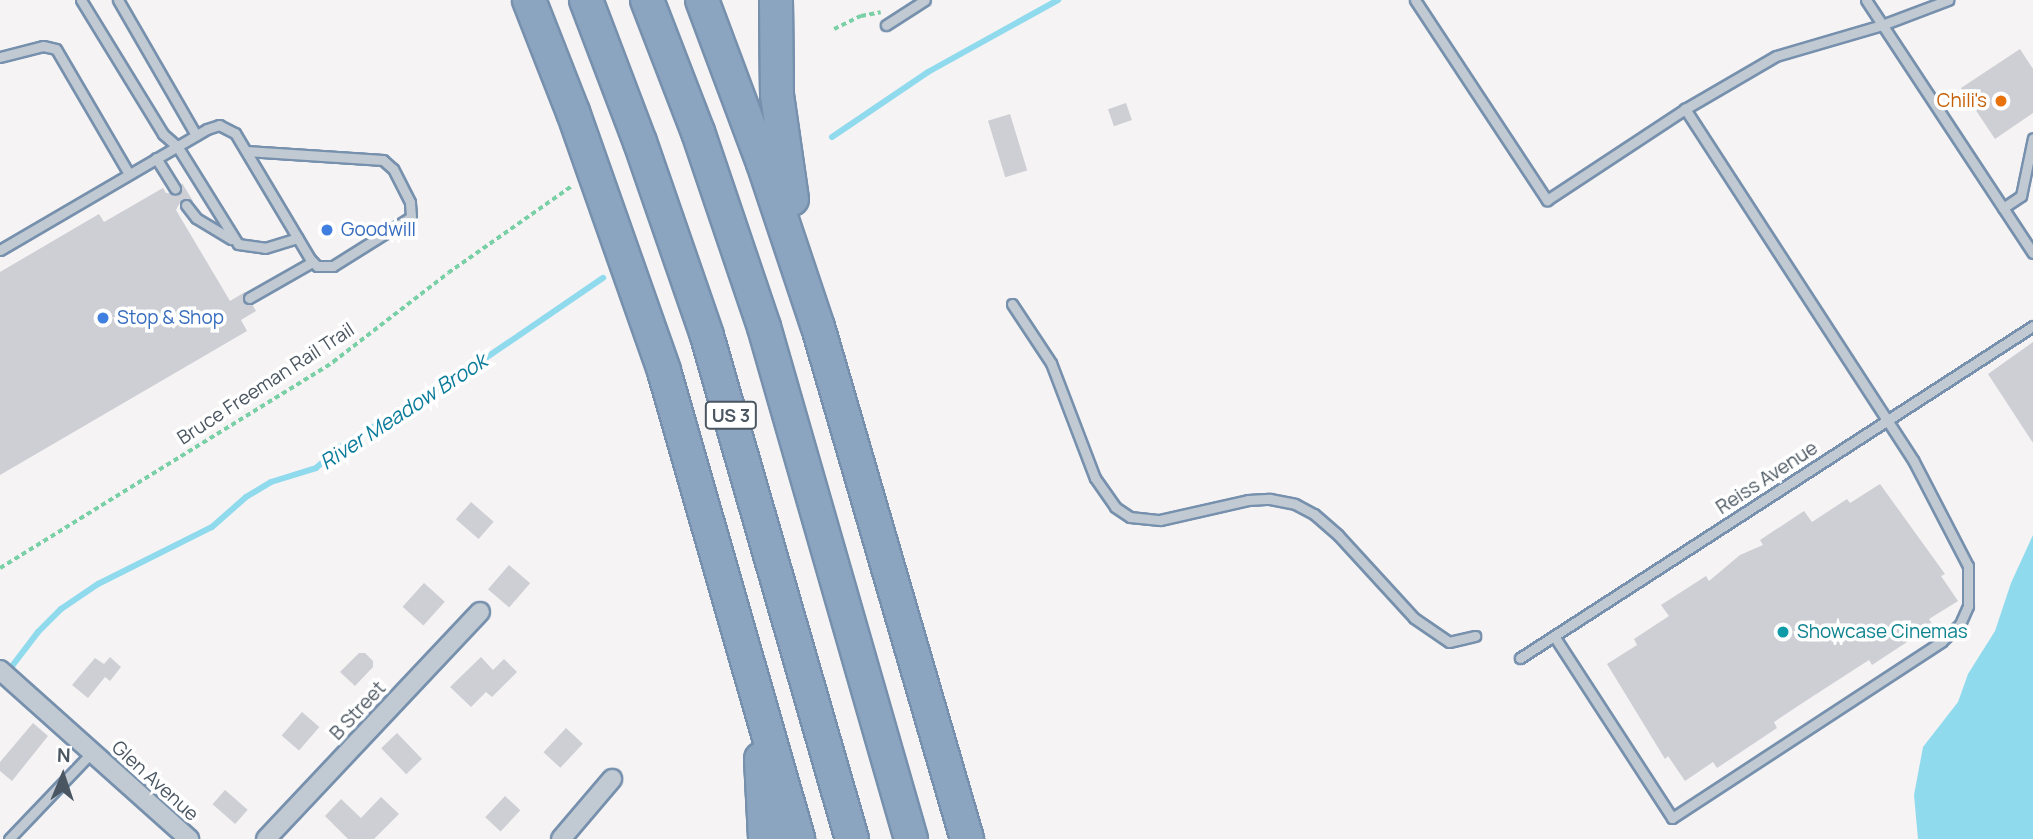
<!DOCTYPE html>
<html>
<head>
<meta charset="utf-8">
<style>
	body { margin:0 }
	#map { position:relative; width:2033px; height:839px; overflow:hidden; background:#f5f3f3; font-family:Manrope,sans-serif }
	div>[style] { position:absolute }
	.water>* { inset:0; background:#90daee }
	.stream>* { height:6px; margin:-3px; padding:0 3px; transform-origin:3px; border-radius:3px; background:#90daee }
	.building>* { inset:0; background:#cdcfd5; transform-origin:0 0 }
	.path>* { height:3.5px; margin-top:-1.75px; transform-origin:0; background:repeating-linear-gradient(90deg,#7ad0a6 0 5px,transparent 0 8.5px) }
	.roads { filter:drop-shadow(2px 0 #7690ad) drop-shadow(-2px 0 #7690ad) drop-shadow(0 2px #7690ad) drop-shadow(0 -2px #7690ad) }
	.lane>* { height:9px; margin:-4.5px; padding:0 4.5px; transform-origin:4.5px; border-radius:4.5px; background:#c1cad2 }
	.street>* { height:18px; margin:-9px; padding:0 9px; transform-origin:9px; border-radius:9px; background:#c1cad2 }
	.highway>* { height:32px; margin:-16px; padding:0 16px; transform-origin:16px; border-radius:16px; background:#8ba5c1 }
	.dots>* { width:19px; height:19px; translate:-50% -50%; box-sizing:border-box; border:4px solid #fff; border-radius:50% }
	span { translate:-50% -50%; white-space:nowrap; text-align:center; line-height:1.15; -webkit-text-stroke:7px #fff; paint-order:stroke }
	.shield-label span { padding:2px 5px; background:#fff; border:2px solid; border-radius:5px; -webkit-text-stroke-width:0 }
	.shield-label { font-size:18px; color:#4a5661; font-weight:700 }
	.food-label { font-size:19px; color:#c56008 }
	.right { translate:-100% -50%; text-align:right }
	.shop-label { font-size:19px; color:#366cbe }
	.left { translate:0 -50%; text-align:left }
	.street-label { font-size:19px; color:#4a5661 }
	.culture-label { font-size:19px; color:#0d838f }
	.water-label { font-size:21px; color:#0c7c9b; font-style:italic }
	.north { position:absolute; left:28px; top:741px; width:70px; height:70px; -webkit-text-stroke:5px #fff; paint-order:stroke; rotate:2deg; font-size:19px; font-weight:700; line-height:28px; text-align:center; color:#4a5661 }
	.north::after { content:''; display:block; margin:auto; width:24px; height:32px; background:#4a5661; clip-path:polygon(50% 0,100% 100%,50% 72%,0 100%) }
</style>
</head>
<body>
<div id="map">
	<div class="water">
		<i style="clip-path:polygon(2033px 535px,2033px 839px,1918px 839px,1914px 795px,1923px 747px,1958px 702px,1968px 674px,1995px 631px,2011px 583px)"></i>
	</div>
	<div class="stream">
		<i style="left:832px;top:137px;width:116px;rotate:-34.1deg"></i>
		<i style="left:928px;top:72px;width:149px;rotate:-29deg"></i>
		<i style="left:6px;top:674px;width:53px;rotate:-52.7deg"></i>
		<i style="left:38px;top:632px;width:33px;rotate:-45deg"></i>
		<i style="left:61px;top:609px;width:45px;rotate:-34deg"></i>
		<i style="left:98px;top:584px;width:127px;rotate:-26.6deg"></i>
		<i style="left:212px;top:527px;width:45px;rotate:-41.4deg"></i>
		<i style="left:246px;top:497px;width:29px;rotate:-31deg"></i>
		<i style="left:271px;top:482px;width:47px;rotate:-17.3deg"></i>
		<i style="left:316px;top:468px;width:32px;rotate:-41deg"></i>
		<i style="left:340px;top:447px;width:153px;rotate:-31.1deg"></i>
		<i style="left:471px;top:368px;width:160px;rotate:-34.3deg"></i>
	</div>
	<div class="building">
		<i style="clip-path:polygon(2020px 49px,2033px 69px,2033px 113px,1995px 139px,1961px 88px)"></i>
		<i style="left:1126px;top:103px;width:18px;height:19px;rotate:71deg"></i>
		<i style="left:1010px;top:114px;width:59px;height:23px;rotate:73deg"></i>
		<i style="clip-path:polygon(182px 183px,193px 201px,182px 199px,176px 210px,230px 301px,245px 292px,243px 302px,252px 304px,256px 311px,241px 320px,247px 331px,0 475px,0 272px,99px 214px,104px 222px,163px 188px,166px 193px,178px 194px)"></i>
		<i style="clip-path:polygon(2033px 342px,2033px 443px,1988px 374px)"></i>
		<i style="clip-path:polygon(1880px 484px,1945px 574px,1941px 576px,1958px 601px,1929px 619px,1933px 625px,1872px 665px,1869px 660px,1804px 702px,1774px 722px,1777px 728px,1717px 768px,1713px 762px,1685px 781px,1668px 756px,1665px 759px,1607px 664px,1637px 645px,1634px 639px,1669px 616px,1661px 605px,1706px 576px,1709px 581px,1740px 555px,1763px 545px,1760px 540px,1804px 511px,1812px 522px,1847px 499px,1850px 503px)"></i>
		<i style="left:471px;top:502px;width:30px;height:23px;rotate:41deg"></i>
		<i style="left:509px;top:565px;width:28px;height:32px;rotate:41deg"></i>
		<i style="left:424px;top:583px;width:28px;height:32px;rotate:42deg"></i>
		<i style="clip-path:polygon(359px 653px,365px 653px,373px 661px,373px 667px,355px 686px,340px 672px)"></i>
		<i style="clip-path:polygon(110px 657px,121px 667px,110px 681px,105px 677px,88px 698px,72px 685px,95px 658px,104px 664px)"></i>
		<i style="clip-path:polygon(481px 657px,493px 670px,504px 659px,517px 672px,492px 697px,486px 692px,471px 707px,450px 687px)"></i>
		<i style="left:302px;top:712px;width:23px;height:31px;rotate:41deg"></i>
		<i style="clip-path:polygon(33px 723px,48px 736px,12px 781px,0 771px,0 762px)"></i>
		<i style="left:566px;top:728px;width:23px;height:33px;rotate:43deg"></i>
		<i style="left:397px;top:733px;width:36px;height:22px;rotate:46deg"></i>
		<i style="left:225px;top:790px;width:30px;height:19px;rotate:41deg"></i>
		<i style="left:505px;top:796px;width:21px;height:29px;rotate:43deg"></i>
		<i style="clip-path:polygon(381px 797px,399px 814px,374px 839px,348px 839px,325px 816px,341px 799px,361px 818px)"></i>
	</div>
	<div class="path">
		<i style="left:834px;top:29px;width:30px;rotate:-26deg"></i>
		<i style="left:861px;top:16px;width:20px;rotate:-11deg"></i>
		<i style="left:0;top:568px;width:392px;rotate:-31.7deg"></i>
		<i style="left:333px;top:362px;width:145px;rotate:-37.7deg"></i>
		<i style="left:448px;top:273px;width:151px;rotate:-35.1deg"></i>
	</div>
	<div class="roads">
		<div class="lane">
			<i style="left:81px;top:0;width:157px;rotate:58.5deg"></i>
			<i style="left:163px;top:134px;width:18px;rotate:41deg"></i>
			<i style="left:177px;top:146px;width:115px;rotate:58.1deg"></i>
			<i style="left:238px;top:244px;width:27px;rotate:8deg"></i>
			<i style="left:265px;top:248px;width:34px;rotate:-17deg"></i>
			<i style="left:118px;top:0;width:156px;rotate:60deg"></i>
			<i style="left:1415px;top:0;width:240px;rotate:56.6deg"></i>
			<i style="left:1547px;top:200px;width:165px;rotate:-33.4deg"></i>
			<i style="left:1685px;top:109px;width:105px;rotate:-30.2deg"></i>
			<i style="left:1776px;top:56px;width:110px;rotate:-16.3deg"></i>
			<i style="left:1882px;top:25px;width:71px;rotate:-20.7deg"></i>
			<i style="left:1866px;top:0;width:303px;rotate:56.6deg"></i>
			<i style="left:886px;top:25px;width:46px;rotate:-32.7deg"></i>
			<i style="left:0;top:57px;width:44px;rotate:-14.3deg"></i>
			<i style="left:43px;top:46px;width:13px;rotate:13deg"></i>
			<i style="left:56px;top:49px;width:145px;rotate:59.7deg"></i>
			<i style="left:156px;top:158px;width:36px;rotate:58deg"></i>
			<i style="left:186px;top:205px;width:16px;rotate:52deg"></i>
			<i style="left:196px;top:218px;width:41px;rotate:31deg"></i>
			<i style="left:2003px;top:208px;width:22px;rotate:-34deg"></i>
			<i style="left:2021px;top:196px;width:59px;rotate:-78.3deg"></i>
			<i style="left:0;top:250px;width:240px;rotate:-30.3deg"></i>
			<i style="left:207px;top:129px;width:13px;rotate:-18deg"></i>
			<i style="left:219px;top:125px;width:18px;rotate:27deg"></i>
			<i style="left:235px;top:133px;width:147px;rotate:59.2deg"></i>
			<i style="left:310px;top:259px;width:10px;rotate:45deg"></i>
			<i style="left:317px;top:266px;width:16px"></i>
			<i style="left:333px;top:266px;width:92px;rotate:-32.1deg"></i>
			<i style="left:411px;top:217px;width:15px;rotate:-94deg"></i>
			<i style="left:410px;top:202px;width:37px;rotate:-117deg"></i>
			<i style="left:393px;top:169px;width:13px;rotate:-138deg"></i>
			<i style="left:383px;top:160px;width:137px;rotate:-176.2deg"></i>
			<i style="left:249px;top:298px;width:73px;rotate:-29.7deg"></i>
			<i style="left:1012px;top:304px;width:71px;rotate:56.5deg"></i>
			<i style="left:1051px;top:363px;width:123px;rotate:69.1deg"></i>
			<i style="left:1095px;top:478px;width:35px;rotate:55deg"></i>
			<i style="left:1115px;top:507px;width:18px;rotate:34deg"></i>
			<i style="left:1130px;top:517px;width:30px;rotate:6deg"></i>
			<i style="left:1160px;top:520px;width:90px;rotate:-12.8deg"></i>
			<i style="left:1248px;top:500px;width:22px;rotate:-3deg"></i>
			<i style="left:1270px;top:499px;width:25px;rotate:11deg"></i>
			<i style="left:1295px;top:504px;width:21px;rotate:28deg"></i>
			<i style="left:1314px;top:514px;width:32px;rotate:41deg"></i>
			<i style="left:1338px;top:535px;width:113px;rotate:47.5deg"></i>
			<i style="left:1414px;top:618px;width:42px;rotate:34.4deg"></i>
			<i style="left:1449px;top:642px;width:27px;rotate:-13deg"></i>
			<i style="left:1554px;top:636px;width:217px;rotate:57deg"></i>
			<i style="left:1672px;top:818px;width:323px;rotate:-33.2deg"></i>
			<i style="left:1942px;top:641px;width:25px;rotate:-43deg"></i>
			<i style="left:1960px;top:624px;width:20px;rotate:-66deg"></i>
			<i style="left:1968px;top:606px;width:40px;rotate:-90deg"></i>
			<i style="left:1968px;top:566px;width:119px;rotate:-117.4deg"></i>
			<i style="left:1913px;top:460px;width:419px;rotate:-123deg"></i>
			<i style="left:1520px;top:658px;width:611px;rotate:-32.91deg"></i>
			<i style="left:9px;top:839px;width:120px;rotate:-46.3deg"></i>
		</div>
		<div class="street">
			<i style="left:0;top:670px;width:254px;rotate:41.8deg"></i>
			<i style="left:266px;top:839px;width:312px;rotate:-46.7deg"></i>
			<i style="left:561px;top:839px;width:79px;rotate:-49.6deg"></i>
		</div>
		<div class="highway">
			<i style="left:529px;top:0;width:120px;rotate:68.6deg"></i>
			<i style="left:573px;top:112px;width:275px;rotate:70.6deg"></i>
			<i style="left:664px;top:371px;width:487px;rotate:74deg"></i>
			<i style="left:586px;top:0;width:152px;rotate:69.2deg"></i>
			<i style="left:640px;top:142px;width:205px;rotate:70.9deg"></i>
			<i style="left:707px;top:336px;width:523px;rotate:73.92deg"></i>
			<i style="left:647px;top:0;width:142px;rotate:68.9deg"></i>
			<i style="left:698px;top:132px;width:206px;rotate:71.3deg"></i>
			<i style="left:764px;top:327px;width:533px;rotate:73.98deg"></i>
			<i style="left:702px;top:0;width:174px;rotate:69.5deg"></i>
			<i style="left:763px;top:163px;width:173px;rotate:71.5deg"></i>
			<i style="left:818px;top:327px;width:533px;rotate:73.77deg"></i>
			<i style="left:776px;top:0;width:95px;rotate:89.4deg"></i>
			<i style="left:777px;top:95px;width:105px;rotate:81.8deg"></i>
			<i style="left:761px;top:759px;width:80px;rotate:87.1deg"></i>
		</div>
	</div>
	<div class="dots">
		<i style="left:2001px;top:101px;background:#e8710a"></i>
		<i style="left:327px;top:230px;background:#3f7fe0"></i>
		<i style="left:103px;top:318px;background:#3f7fe0"></i>
		<i style="left:1783px;top:632px;background:#0f9aa8"></i>
	</div>
	<div class="shield-label">
		<span style="left:731px;top:415px">US 3</span>
	</div>
	<div class="food-label">
		<span class="right" style="left:1987px;top:101px">Chili's</span>
	</div>
	<div class="shop-label">
		<span class="left" style="left:341px;top:230px">Goodwill</span>
		<span class="left" style="left:117px;top:318px">Stop &amp; Shop</span>
	</div>
	<div class="street-label">
		<span style="left:266px;top:384px;rotate:-33deg">Bruce Freeman Rail Trail</span>
		<span style="left:1767px;top:478px;rotate:-33deg">Reiss Avenue</span>
		<span style="left:358px;top:711px;rotate:-47deg">B Street</span>
		<span style="left:155px;top:781px;rotate:42deg">Glen Avenue</span>
	</div>
	<div class="culture-label">
		<span class="left" style="left:1797px;top:632px">Showcase Cinemas</span>
	</div>
	<div class="water-label">
		<span style="left:403px;top:411px;rotate:-33deg">River Meadow Brook</span>
	</div>
	<div class="north">N</div>
</div>
</body>
</html>
